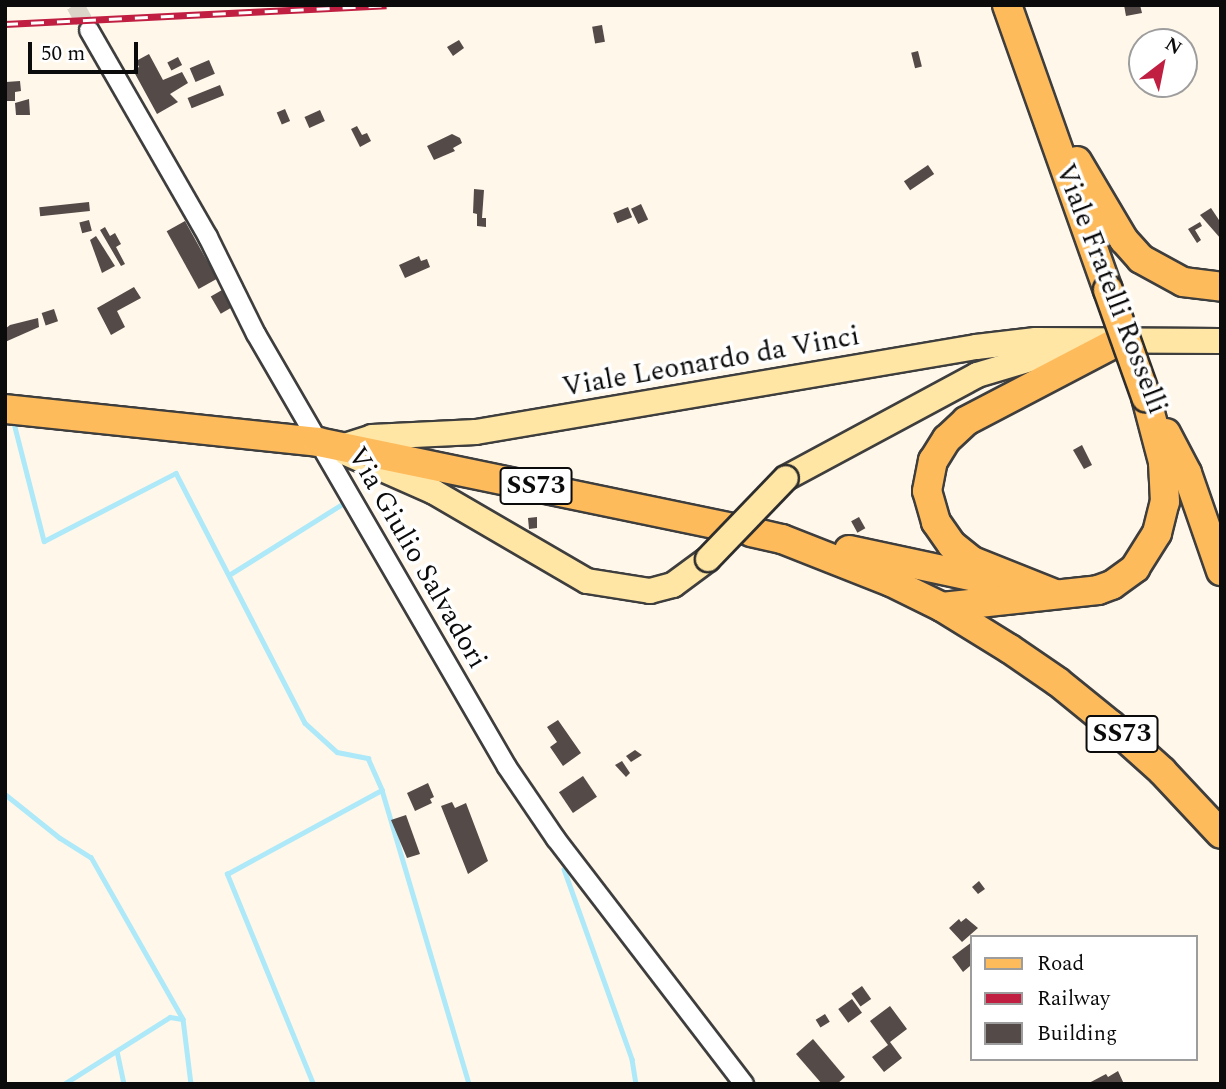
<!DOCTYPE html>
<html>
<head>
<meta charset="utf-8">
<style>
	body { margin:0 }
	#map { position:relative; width:1226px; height:1089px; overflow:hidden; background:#fff7ea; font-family:Spectral,serif }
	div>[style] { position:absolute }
	.stream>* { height:4.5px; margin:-2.25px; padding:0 2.25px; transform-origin:2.25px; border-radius:2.25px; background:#ade9f8 }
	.building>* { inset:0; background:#544a48; transform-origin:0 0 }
	.street-tunnel>* { height:18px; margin-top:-9px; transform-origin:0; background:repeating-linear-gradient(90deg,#dad4c9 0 18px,transparent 0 27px) }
	.roads { filter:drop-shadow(2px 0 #3e3e3e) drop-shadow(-2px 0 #3e3e3e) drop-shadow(0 2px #3e3e3e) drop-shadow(0 -2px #3e3e3e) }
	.street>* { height:18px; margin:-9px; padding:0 9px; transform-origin:9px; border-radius:9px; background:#fff }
	.secondary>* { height:24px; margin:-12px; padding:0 12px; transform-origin:12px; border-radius:12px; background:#ffe6a5 }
	.primary>* { height:28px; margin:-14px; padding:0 14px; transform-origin:14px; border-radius:14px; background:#febb5b }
	.rail>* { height:7px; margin-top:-3.5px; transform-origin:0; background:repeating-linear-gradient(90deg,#fff 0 13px,#c01f42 0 26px); box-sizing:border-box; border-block:2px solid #c01f42 }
	.bridges { filter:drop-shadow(2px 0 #2d2d2d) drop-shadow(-2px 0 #2d2d2d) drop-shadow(0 2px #2d2d2d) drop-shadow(0 -2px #2d2d2d) }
	.secondary-bridge>* { height:24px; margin:-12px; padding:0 12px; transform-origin:12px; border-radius:12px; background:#ffe6a5 }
	.primary-bridge>* { height:28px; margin:-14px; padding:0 14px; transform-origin:14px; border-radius:14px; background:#febb5b }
	span { translate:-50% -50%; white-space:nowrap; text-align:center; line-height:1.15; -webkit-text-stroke:7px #fff; paint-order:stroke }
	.shield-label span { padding:2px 5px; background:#fff; border:2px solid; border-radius:5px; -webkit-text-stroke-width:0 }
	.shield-label { font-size:26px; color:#0b0b0b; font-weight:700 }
	.street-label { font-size:28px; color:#0b0b0b }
	.frame { position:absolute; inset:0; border:7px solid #0b0b0b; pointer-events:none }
	.legend { position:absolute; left:970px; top:935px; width:228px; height:126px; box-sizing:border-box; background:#fff; border:2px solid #9d9d9d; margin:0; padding:9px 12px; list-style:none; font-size:21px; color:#0b0b0b }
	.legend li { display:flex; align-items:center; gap:14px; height:35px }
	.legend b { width:35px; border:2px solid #9d9d9d }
	.north { position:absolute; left:1128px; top:28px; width:70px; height:70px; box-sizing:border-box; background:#fff; border:2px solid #9d9d9d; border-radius:50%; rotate:32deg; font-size:19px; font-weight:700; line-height:28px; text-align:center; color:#0b0b0b }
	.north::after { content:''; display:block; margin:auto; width:24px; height:32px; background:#c01f42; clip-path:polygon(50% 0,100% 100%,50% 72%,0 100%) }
	.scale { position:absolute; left:28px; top:42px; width:110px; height:32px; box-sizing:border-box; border:4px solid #0b0b0b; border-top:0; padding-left:9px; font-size:21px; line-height:24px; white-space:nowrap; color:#0b0b0b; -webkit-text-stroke:5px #fff; paint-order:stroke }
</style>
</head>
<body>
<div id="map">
	<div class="stream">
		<i style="left:13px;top:419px;width:126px;rotate:75.7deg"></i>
		<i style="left:44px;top:541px;width:148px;rotate:-27.3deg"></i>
		<i style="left:176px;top:473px;width:281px;rotate:62.7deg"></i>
		<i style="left:305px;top:723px;width:43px;rotate:42.2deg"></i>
		<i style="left:337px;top:752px;width:32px;rotate:11deg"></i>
		<i style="left:368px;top:758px;width:35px;rotate:66deg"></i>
		<i style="left:382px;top:790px;width:307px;rotate:73.5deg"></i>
		<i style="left:229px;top:575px;width:133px;rotate:-32.1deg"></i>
		<i style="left:5px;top:794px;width:70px;rotate:38.7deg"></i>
		<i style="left:60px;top:838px;width:36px;rotate:32deg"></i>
		<i style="left:91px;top:857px;width:186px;rotate:60.4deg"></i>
		<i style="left:183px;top:1019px;width:65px;rotate:83deg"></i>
		<i style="left:564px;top:869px;width:202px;rotate:70.3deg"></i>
		<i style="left:632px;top:1059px;width:25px;rotate:81deg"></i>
		<i style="left:117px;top:1051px;width:34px;rotate:78deg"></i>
		<i style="left:64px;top:1084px;width:125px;rotate:-32.3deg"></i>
		<i style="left:170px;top:1017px;width:12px;rotate:9deg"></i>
		<i style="left:313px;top:1084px;width:227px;rotate:-112.3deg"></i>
		<i style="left:227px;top:874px;width:176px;rotate:-28.5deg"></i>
	</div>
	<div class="building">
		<i style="clip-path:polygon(1124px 5px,1140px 5px,1142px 13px,1126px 16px)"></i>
		<i style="left:602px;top:25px;width:17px;height:10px;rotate:80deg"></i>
		<i style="clip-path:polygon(459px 40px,464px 48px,453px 56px,447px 47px)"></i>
		<i style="left:918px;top:51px;width:16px;height:7px;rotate:76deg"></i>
		<i style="clip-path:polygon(149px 54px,163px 80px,182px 72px,188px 83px,170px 94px,178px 102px,157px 114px,133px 70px,139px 67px,136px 61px)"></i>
		<i style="left:178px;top:57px;width:9px;height:12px;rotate:63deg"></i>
		<i style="left:209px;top:60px;width:15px;height:21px;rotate:67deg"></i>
		<i style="clip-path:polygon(20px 81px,21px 91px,15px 92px,15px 101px,7px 101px,6px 82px)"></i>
		<i style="left:220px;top:85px;width:11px;height:35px;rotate:68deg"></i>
		<i style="clip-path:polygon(29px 99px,30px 115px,16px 115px,15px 103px)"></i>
		<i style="left:285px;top:109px;width:13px;height:9px;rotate:67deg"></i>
		<i style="left:320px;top:110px;width:12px;height:17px;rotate:66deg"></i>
		<i style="clip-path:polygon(357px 126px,362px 135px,367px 133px,371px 141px,360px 147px,351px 129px)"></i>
		<i style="clip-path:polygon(452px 134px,460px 138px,462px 143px,453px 148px,455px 151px,434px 160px,427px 146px)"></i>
		<i style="left:928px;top:165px;width:11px;height:29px;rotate:56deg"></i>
		<i style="clip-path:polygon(474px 189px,484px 190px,482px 218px,486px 218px,486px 227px,477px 226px,477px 214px,473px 213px)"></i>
		<i style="left:89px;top:202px;width:9px;height:50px;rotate:84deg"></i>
		<i style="left:641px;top:204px;width:17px;height:11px;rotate:65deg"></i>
		<i style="left:628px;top:207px;width:11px;height:16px;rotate:68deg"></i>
		<i style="clip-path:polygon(1211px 208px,1221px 223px,1221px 239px,1200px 215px)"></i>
		<i style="left:89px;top:220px;width:11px;height:10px;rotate:75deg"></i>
		<i style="left:185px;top:221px;width:66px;height:21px;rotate:61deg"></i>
		<i style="clip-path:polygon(1200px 222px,1202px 226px,1195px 230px,1201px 240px,1197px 243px,1188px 229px)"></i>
		<i style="clip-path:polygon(105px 227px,110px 236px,115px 233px,121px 244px,116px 247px,125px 264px,121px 266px,100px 230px)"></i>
		<i style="clip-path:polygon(96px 236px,115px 266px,102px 273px,90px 240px)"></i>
		<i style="clip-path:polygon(419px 256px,421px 261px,427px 259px,430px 267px,405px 278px,399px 265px)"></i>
		<i style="clip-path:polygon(134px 287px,141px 298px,117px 311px,125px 327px,111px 335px,97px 308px)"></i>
		<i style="left:222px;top:290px;width:20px;height:13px;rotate:60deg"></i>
		<i style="left:54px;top:309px;width:13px;height:13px;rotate:72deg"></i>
		<i style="clip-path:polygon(38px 318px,39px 327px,5px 342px,5px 329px,10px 325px)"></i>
		<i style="clip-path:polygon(1082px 445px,1092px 465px,1084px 469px,1073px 450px)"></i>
		<i style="clip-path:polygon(537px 517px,537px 528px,529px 529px,528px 518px)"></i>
		<i style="left:859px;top:517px;width:13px;height:9px;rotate:61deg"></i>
		<i style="clip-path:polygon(558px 720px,581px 753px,563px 766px,550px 747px,557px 742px,547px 727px)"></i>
		<i style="clip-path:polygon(635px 750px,642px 755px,631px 762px,626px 756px)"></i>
		<i style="clip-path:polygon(622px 761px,630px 773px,626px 777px,615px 765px)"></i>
		<i style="left:583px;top:776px;width:25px;height:29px;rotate:56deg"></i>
		<i style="clip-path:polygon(428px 783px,434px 797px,430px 799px,432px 803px,415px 811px,407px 793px)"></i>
		<i style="clip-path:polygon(452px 802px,455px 808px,466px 803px,488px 861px,468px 874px,441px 806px)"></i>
		<i style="clip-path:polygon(406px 815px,420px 854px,407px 858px,391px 820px)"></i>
		<i style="clip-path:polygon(979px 881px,985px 889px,978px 894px,972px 887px)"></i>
		<i style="clip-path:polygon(966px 918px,978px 928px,962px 942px,949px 928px,959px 919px,961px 922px)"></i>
		<i style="clip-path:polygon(972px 942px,972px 968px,970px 966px,963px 972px,952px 957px)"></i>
		<i style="left:862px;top:986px;width:16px;height:13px;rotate:55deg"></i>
		<i style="left:852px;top:999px;width:17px;height:17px;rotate:54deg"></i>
		<i style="clip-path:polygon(890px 1006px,907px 1029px,890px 1042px,902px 1058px,884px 1072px,872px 1057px,888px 1045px,870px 1021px)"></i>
		<i style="left:825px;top:1014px;width:9px;height:11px;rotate:58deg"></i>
		<i style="clip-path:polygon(813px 1039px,845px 1077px,837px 1084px,822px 1084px,796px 1054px)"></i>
		<i style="clip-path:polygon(1118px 1071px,1124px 1084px,1087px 1084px,1106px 1074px,1108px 1077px)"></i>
	</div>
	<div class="street-tunnel">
		<i style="left:75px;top:5px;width:29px;rotate:61deg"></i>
	</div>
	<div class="roads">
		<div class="street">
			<i style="left:89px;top:30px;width:239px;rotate:60.1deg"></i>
			<i style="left:208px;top:237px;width:108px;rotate:63.7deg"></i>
			<i style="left:256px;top:334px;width:500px;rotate:59.9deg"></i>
			<i style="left:507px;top:767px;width:87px;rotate:55.8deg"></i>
			<i style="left:556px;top:839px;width:309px;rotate:52.5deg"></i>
		</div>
		<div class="secondary">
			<i style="left:345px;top:446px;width:28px;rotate:-18deg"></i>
			<i style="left:372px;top:437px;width:104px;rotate:-2.8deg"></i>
			<i style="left:476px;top:432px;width:507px;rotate:-9.65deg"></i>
			<i style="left:976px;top:347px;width:60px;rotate:-6.7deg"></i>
			<i style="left:1036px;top:340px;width:185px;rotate:0.3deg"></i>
			<i style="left:346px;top:453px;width:96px;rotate:23.9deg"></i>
			<i style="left:434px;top:492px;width:177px;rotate:30.2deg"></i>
			<i style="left:587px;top:581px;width:64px;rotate:9deg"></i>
			<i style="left:650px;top:591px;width:24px;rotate:-15deg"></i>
			<i style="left:673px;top:585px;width:44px;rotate:-36.6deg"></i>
			<i style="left:786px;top:478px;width:217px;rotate:-28.3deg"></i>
			<i style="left:977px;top:375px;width:98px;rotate:-16.6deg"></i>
		</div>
		<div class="primary">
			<i style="left:1007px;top:5px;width:302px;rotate:70.5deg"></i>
			<i style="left:1077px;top:161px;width:92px;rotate:59.3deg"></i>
			<i style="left:1124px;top:240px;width:25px;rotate:48deg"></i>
			<i style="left:1141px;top:259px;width:48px;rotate:28.7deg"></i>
			<i style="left:1183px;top:282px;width:38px;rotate:7deg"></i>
			<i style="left:5px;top:409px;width:315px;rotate:6deg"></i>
			<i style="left:318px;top:442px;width:418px;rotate:11.7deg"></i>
			<i style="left:1166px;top:433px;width:45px;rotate:62.3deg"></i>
			<i style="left:1187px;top:473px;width:104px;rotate:70.9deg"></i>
			<i style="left:751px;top:532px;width:32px;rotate:13deg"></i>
			<i style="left:782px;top:539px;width:117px;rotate:21.5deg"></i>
			<i style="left:891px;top:582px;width:57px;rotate:26.1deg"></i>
			<i style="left:942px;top:607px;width:80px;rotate:31.7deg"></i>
			<i style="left:1010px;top:649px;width:58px;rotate:34.5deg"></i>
			<i style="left:1058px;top:682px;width:68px;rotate:39.1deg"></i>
			<i style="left:1111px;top:725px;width:69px;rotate:42deg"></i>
			<i style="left:1162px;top:771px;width:86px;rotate:46.9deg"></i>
			<i style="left:849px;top:550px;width:148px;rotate:12.1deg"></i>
			<i style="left:1055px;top:594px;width:89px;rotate:-158.3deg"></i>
			<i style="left:972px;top:561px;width:26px;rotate:-141deg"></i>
			<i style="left:952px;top:545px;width:28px;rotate:-125deg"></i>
			<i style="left:936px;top:522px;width:32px;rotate:-106deg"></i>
			<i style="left:927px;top:491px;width:31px;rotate:-79deg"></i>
			<i style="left:933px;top:461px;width:26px;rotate:-58deg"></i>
			<i style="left:947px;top:439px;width:26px;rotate:-43deg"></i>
			<i style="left:966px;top:421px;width:175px;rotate:-27.6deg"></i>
			<i style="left:942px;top:607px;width:157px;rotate:-6.2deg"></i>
			<i style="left:1098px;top:590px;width:15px;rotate:-20deg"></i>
			<i style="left:1112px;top:585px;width:29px;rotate:-36deg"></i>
			<i style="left:1135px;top:568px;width:41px;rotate:-57.8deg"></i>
			<i style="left:1157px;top:533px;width:32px;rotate:-76deg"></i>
			<i style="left:1165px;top:502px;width:40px;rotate:-92.9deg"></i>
			<i style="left:1163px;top:462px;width:67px;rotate:-104.7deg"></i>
		</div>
	</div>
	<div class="rail">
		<i style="left:5px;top:24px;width:382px;rotate:-2.8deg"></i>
	</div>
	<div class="bridges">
		<div class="secondary-bridge">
			<i style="left:708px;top:559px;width:112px;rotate:-46.1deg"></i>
		</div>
		<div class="primary-bridge">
			<i style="left:1108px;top:290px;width:114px;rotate:70.4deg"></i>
		</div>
	</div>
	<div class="shield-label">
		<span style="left:536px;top:486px">SS73</span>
		<span style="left:1122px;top:734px">SS73</span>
	</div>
	<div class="street-label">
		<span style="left:1111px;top:289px;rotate:69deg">Viale Fratelli Rosselli</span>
		<span style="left:711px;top:362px;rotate:-10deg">Viale Leonardo da Vinci</span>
		<span style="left:417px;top:558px;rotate:60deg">Via Giulio Salvadori</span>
	</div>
	<div class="frame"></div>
	<ul class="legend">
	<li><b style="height:9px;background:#febb5b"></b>Road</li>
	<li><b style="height:9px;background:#c01f42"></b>Railway</li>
	<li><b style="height:19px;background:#544a48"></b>Building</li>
	</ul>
	<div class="north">N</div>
	<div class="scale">50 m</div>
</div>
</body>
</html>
